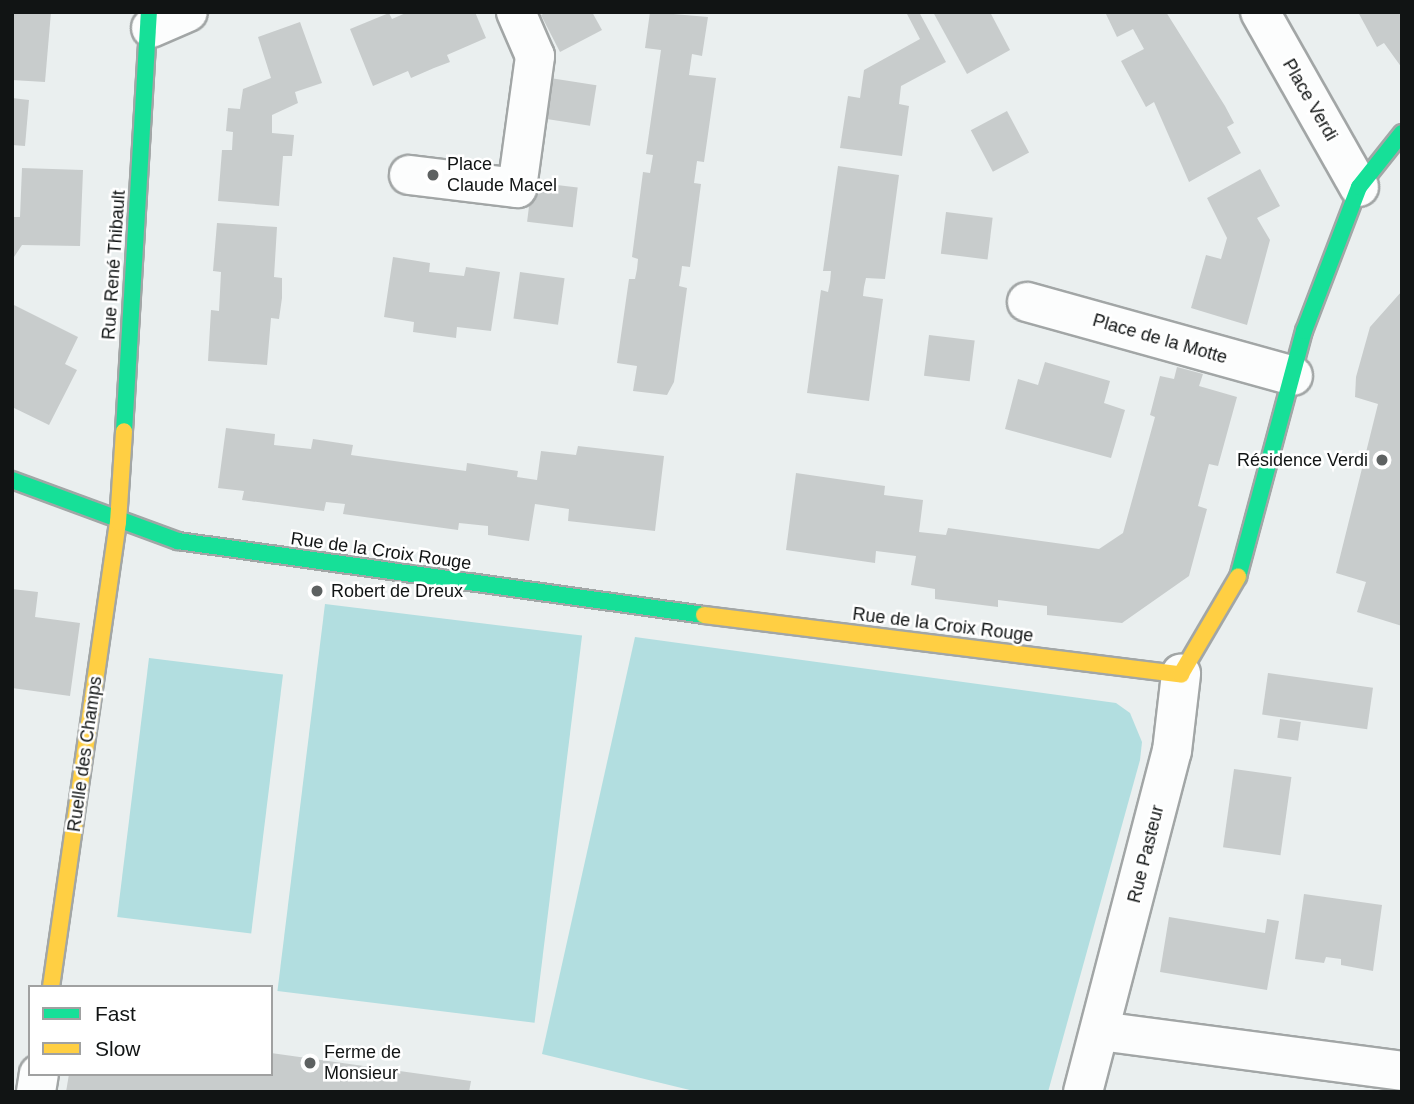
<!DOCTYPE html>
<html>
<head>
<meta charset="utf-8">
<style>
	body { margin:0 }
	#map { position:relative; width:1414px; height:1104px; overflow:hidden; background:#eaefef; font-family:Arial,sans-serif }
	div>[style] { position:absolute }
	.green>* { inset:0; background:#b2dee0; transform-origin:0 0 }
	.building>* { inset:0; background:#c8cccc; transform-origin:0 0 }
	.roads { filter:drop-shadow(2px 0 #a2a6a6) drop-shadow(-2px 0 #a2a6a6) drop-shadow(0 2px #a2a6a6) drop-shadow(0 -2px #a2a6a6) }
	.street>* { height:38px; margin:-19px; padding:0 19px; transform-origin:19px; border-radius:19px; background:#fcfdfd }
	.fast>* { height:16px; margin:-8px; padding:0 8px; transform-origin:8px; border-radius:8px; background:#16e098 }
	.slow>* { height:16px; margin:-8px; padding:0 8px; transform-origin:8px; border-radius:8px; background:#ffcf43 }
	.dots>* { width:19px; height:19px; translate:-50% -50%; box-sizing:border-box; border:4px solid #fff; border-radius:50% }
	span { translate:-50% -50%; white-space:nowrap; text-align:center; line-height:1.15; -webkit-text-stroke:5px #fff; paint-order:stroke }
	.street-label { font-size:18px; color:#111414 }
	.poi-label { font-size:18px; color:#111414 }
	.left { translate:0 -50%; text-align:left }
	.right { translate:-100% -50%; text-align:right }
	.frame { position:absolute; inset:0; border:14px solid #111414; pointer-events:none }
	.legend { position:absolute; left:28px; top:985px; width:245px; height:91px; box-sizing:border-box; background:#fff; border:2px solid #a0a1a1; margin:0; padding:9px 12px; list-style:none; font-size:21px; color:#111414 }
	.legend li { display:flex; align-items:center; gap:14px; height:35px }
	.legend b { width:35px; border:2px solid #a0a1a1 }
</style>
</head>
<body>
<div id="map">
	<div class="green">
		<i style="left:325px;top:604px;width:259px;height:390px;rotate:7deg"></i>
		<i style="clip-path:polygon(635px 637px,1116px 703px,1130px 713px,1142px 742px,1140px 760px,1048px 1092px,698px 1092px,542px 1054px)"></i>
		<i style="left:149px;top:658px;width:135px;height:261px;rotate:7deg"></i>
	</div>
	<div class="building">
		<i style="clip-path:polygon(12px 12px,51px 12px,45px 82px,12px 80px)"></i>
		<i style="clip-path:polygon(408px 12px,475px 12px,486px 38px,447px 55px,450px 62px,434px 68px,411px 78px,408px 71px,373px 86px,350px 29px,389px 13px,392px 19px)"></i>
		<i style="clip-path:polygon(547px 12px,592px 12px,602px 30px,560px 52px,541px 15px)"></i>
		<i style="clip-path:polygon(650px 12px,708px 17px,702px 56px,692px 54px,689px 75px,716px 78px,704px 162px,697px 161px,694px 183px,701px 184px,690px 267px,682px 266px,681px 274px,679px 286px,687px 288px,674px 382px,667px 395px,633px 391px,637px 366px,617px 363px,629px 279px,635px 279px,637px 269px,638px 259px,632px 257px,643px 172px,650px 173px,653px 155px,646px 154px,661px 50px,645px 48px)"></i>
		<i style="clip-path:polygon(919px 12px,946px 62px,901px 86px,899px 104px,909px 106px,902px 156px,840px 148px,848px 96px,860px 98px,864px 70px,920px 39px,907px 14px)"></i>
		<i style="clip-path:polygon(933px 12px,990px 12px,1010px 50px,967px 74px)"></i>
		<i style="clip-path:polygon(1105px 12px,1166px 12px,1225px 106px,1234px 123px,1227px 127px,1241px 153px,1189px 182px,1154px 102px,1146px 107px,1121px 61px,1144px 49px,1133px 29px,1117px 37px)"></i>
		<i style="clip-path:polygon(1358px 12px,1402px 12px,1402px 68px,1384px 43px,1377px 47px)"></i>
		<i style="clip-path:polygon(300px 22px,322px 83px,295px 92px,298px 103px,272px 115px,272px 133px,294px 135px,292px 156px,283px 156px,279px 206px,218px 201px,222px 150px,232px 150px,233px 132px,226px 131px,228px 108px,240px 109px,243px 89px,271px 78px,258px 37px)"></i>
		<i style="left:550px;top:78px;width:47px;height:41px;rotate:9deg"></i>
		<i style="clip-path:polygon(12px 98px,29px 100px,25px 146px,12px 145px)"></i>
		<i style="left:1007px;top:111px;width:47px;height:41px;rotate:62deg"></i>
		<i style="clip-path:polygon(838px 166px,899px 175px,885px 279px,866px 278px,864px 287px,863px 296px,883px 299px,869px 401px,807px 393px,821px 290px,828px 292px,830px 282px,831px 271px,823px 271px)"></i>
		<i style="clip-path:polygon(22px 168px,83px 170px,80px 246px,22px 245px,12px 260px,12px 217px,20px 217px)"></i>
		<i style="clip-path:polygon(1260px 169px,1280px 206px,1257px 218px,1270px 240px,1247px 325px,1191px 308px,1206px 255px,1221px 259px,1227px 238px,1207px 198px)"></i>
		<i style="left:532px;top:182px;width:46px;height:40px;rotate:7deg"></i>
		<i style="left:946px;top:212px;width:47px;height:42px;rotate:7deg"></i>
		<i style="clip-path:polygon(217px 223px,277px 227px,274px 277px,282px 278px,282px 298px,279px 319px,271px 318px,267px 365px,208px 361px,211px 310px,219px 311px,221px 272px,213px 271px)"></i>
		<i style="clip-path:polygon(393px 257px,430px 263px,429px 272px,464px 276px,466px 267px,500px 272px,491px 331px,457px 327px,456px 338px,413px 332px,414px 322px,384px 317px)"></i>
		<i style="left:520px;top:272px;width:45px;height:47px;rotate:8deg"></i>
		<i style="clip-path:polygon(1402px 291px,1402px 626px,1357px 612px,1366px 582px,1336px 573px,1378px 404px,1355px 397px,1356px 377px,1370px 327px)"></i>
		<i style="clip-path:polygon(14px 305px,78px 337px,65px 364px,77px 370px,49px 425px,12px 407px)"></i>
		<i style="left:929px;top:335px;width:46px;height:41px;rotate:7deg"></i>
		<i style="clip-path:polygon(1045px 362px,1110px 381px,1104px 403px,1125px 410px,1111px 458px,1005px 429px,1018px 379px,1038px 385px)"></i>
		<i style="clip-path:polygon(1177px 367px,1203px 374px,1199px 386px,1237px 397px,1218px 466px,1209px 464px,1198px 506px,1207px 509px,1189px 576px,1122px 623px,1047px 615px,1047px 606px,998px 600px,998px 607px,935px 599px,935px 589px,911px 585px,916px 556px,876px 551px,875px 563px,786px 550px,796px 473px,885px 486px,884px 495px,923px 500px,919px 532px,946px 535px,948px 528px,1099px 549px,1123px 533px,1155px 417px,1150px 415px,1160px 376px,1174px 379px)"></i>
		<i style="clip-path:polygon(226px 428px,275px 434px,274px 445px,311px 449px,313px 439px,353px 445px,351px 455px,466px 471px,467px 463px,518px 471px,517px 477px,537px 480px,541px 451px,576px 455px,578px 446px,664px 456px,655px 531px,568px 521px,569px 509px,535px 504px,529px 541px,488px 535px,488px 526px,459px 523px,458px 530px,343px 514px,345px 504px,326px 502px,324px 511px,242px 500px,244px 491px,218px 488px)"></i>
		<i style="clip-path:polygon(12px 589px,38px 592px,35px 617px,80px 623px,70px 696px,12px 688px)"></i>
		<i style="left:1268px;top:673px;width:106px;height:42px;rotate:8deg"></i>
		<i style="left:1280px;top:719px;width:21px;height:19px;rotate:8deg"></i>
		<i style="left:1234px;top:769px;width:58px;height:79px;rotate:8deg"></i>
		<i style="clip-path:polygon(1304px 894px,1382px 905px,1373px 971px,1341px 965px,1341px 959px,1326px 957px,1324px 963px,1295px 959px)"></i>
		<i style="clip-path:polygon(1169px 917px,1265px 933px,1267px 919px,1279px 921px,1267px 990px,1160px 972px)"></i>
		<i style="clip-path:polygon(271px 1053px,471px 1081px,469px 1092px,66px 1092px,69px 1074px,271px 1074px)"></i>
	</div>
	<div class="roads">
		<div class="street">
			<i style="left:1260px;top:12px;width:201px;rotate:60.5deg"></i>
			<i style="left:151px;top:28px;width:40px;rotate:-23.4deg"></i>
			<i style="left:409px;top:175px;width:109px;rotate:6.9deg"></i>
			<i style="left:517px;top:188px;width:133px;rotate:-82.2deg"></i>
			<i style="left:535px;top:56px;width:48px;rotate:-113.4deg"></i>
			<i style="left:1027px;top:302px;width:276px;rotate:15.5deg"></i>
			<i style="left:1100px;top:1031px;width:305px;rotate:7.5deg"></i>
			<i style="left:36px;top:1092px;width:18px;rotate:-81deg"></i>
			<i style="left:1083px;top:1092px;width:352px;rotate:-75.4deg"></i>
			<i style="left:1172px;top:751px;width:78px;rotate:-83.3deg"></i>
		</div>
		<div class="fast">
			<i style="left:124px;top:431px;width:420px;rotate:-86.6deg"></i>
			<i style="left:12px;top:480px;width:177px;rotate:20.2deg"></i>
			<i style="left:178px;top:541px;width:531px;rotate:8.01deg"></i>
			<i style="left:1238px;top:577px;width:255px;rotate:-75deg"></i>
			<i style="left:1304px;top:331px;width:154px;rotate:-69.1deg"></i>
			<i style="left:1359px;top:187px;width:69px;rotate:-51.5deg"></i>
		</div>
		<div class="slow">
			<i style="left:704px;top:615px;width:481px;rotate:7.1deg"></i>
			<i style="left:1181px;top:674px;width:113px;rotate:-59.6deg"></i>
			<i style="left:51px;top:987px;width:470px;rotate:-81.8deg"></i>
			<i style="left:118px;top:522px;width:91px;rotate:-86.2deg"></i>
		</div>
	</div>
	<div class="dots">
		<i style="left:433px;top:175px;background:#5d6161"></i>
		<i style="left:1382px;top:460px;background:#5d6161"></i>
		<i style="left:317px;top:591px;background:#5d6161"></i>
		<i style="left:310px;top:1063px;background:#5d6161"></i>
	</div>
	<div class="street-label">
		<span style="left:1310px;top:100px;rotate:60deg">Place Verdi</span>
		<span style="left:114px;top:265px;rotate:-86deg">Rue René Thibault</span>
		<span style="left:1160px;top:339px;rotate:16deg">Place de la Motte</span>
		<span style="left:381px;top:551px;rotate:8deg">Rue de la Croix Rouge</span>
		<span style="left:943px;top:625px;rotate:7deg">Rue de la Croix Rouge</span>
		<span style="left:85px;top:754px;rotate:-82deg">Ruelle des Champs</span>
		<span style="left:1146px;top:854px;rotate:-76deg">Rue Pasteur</span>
	</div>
	<div class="poi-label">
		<span class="left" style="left:447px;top:175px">Place<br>Claude Macel</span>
		<span class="right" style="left:1368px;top:460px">Résidence Verdi</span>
		<span class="left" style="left:331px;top:591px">Robert de Dreux</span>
		<span class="left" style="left:324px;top:1063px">Ferme de<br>Monsieur</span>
	</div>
	<div class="frame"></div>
	<ul class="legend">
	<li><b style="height:9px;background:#16e098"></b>Fast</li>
	<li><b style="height:9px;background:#ffcf43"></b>Slow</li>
	</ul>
</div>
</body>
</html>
